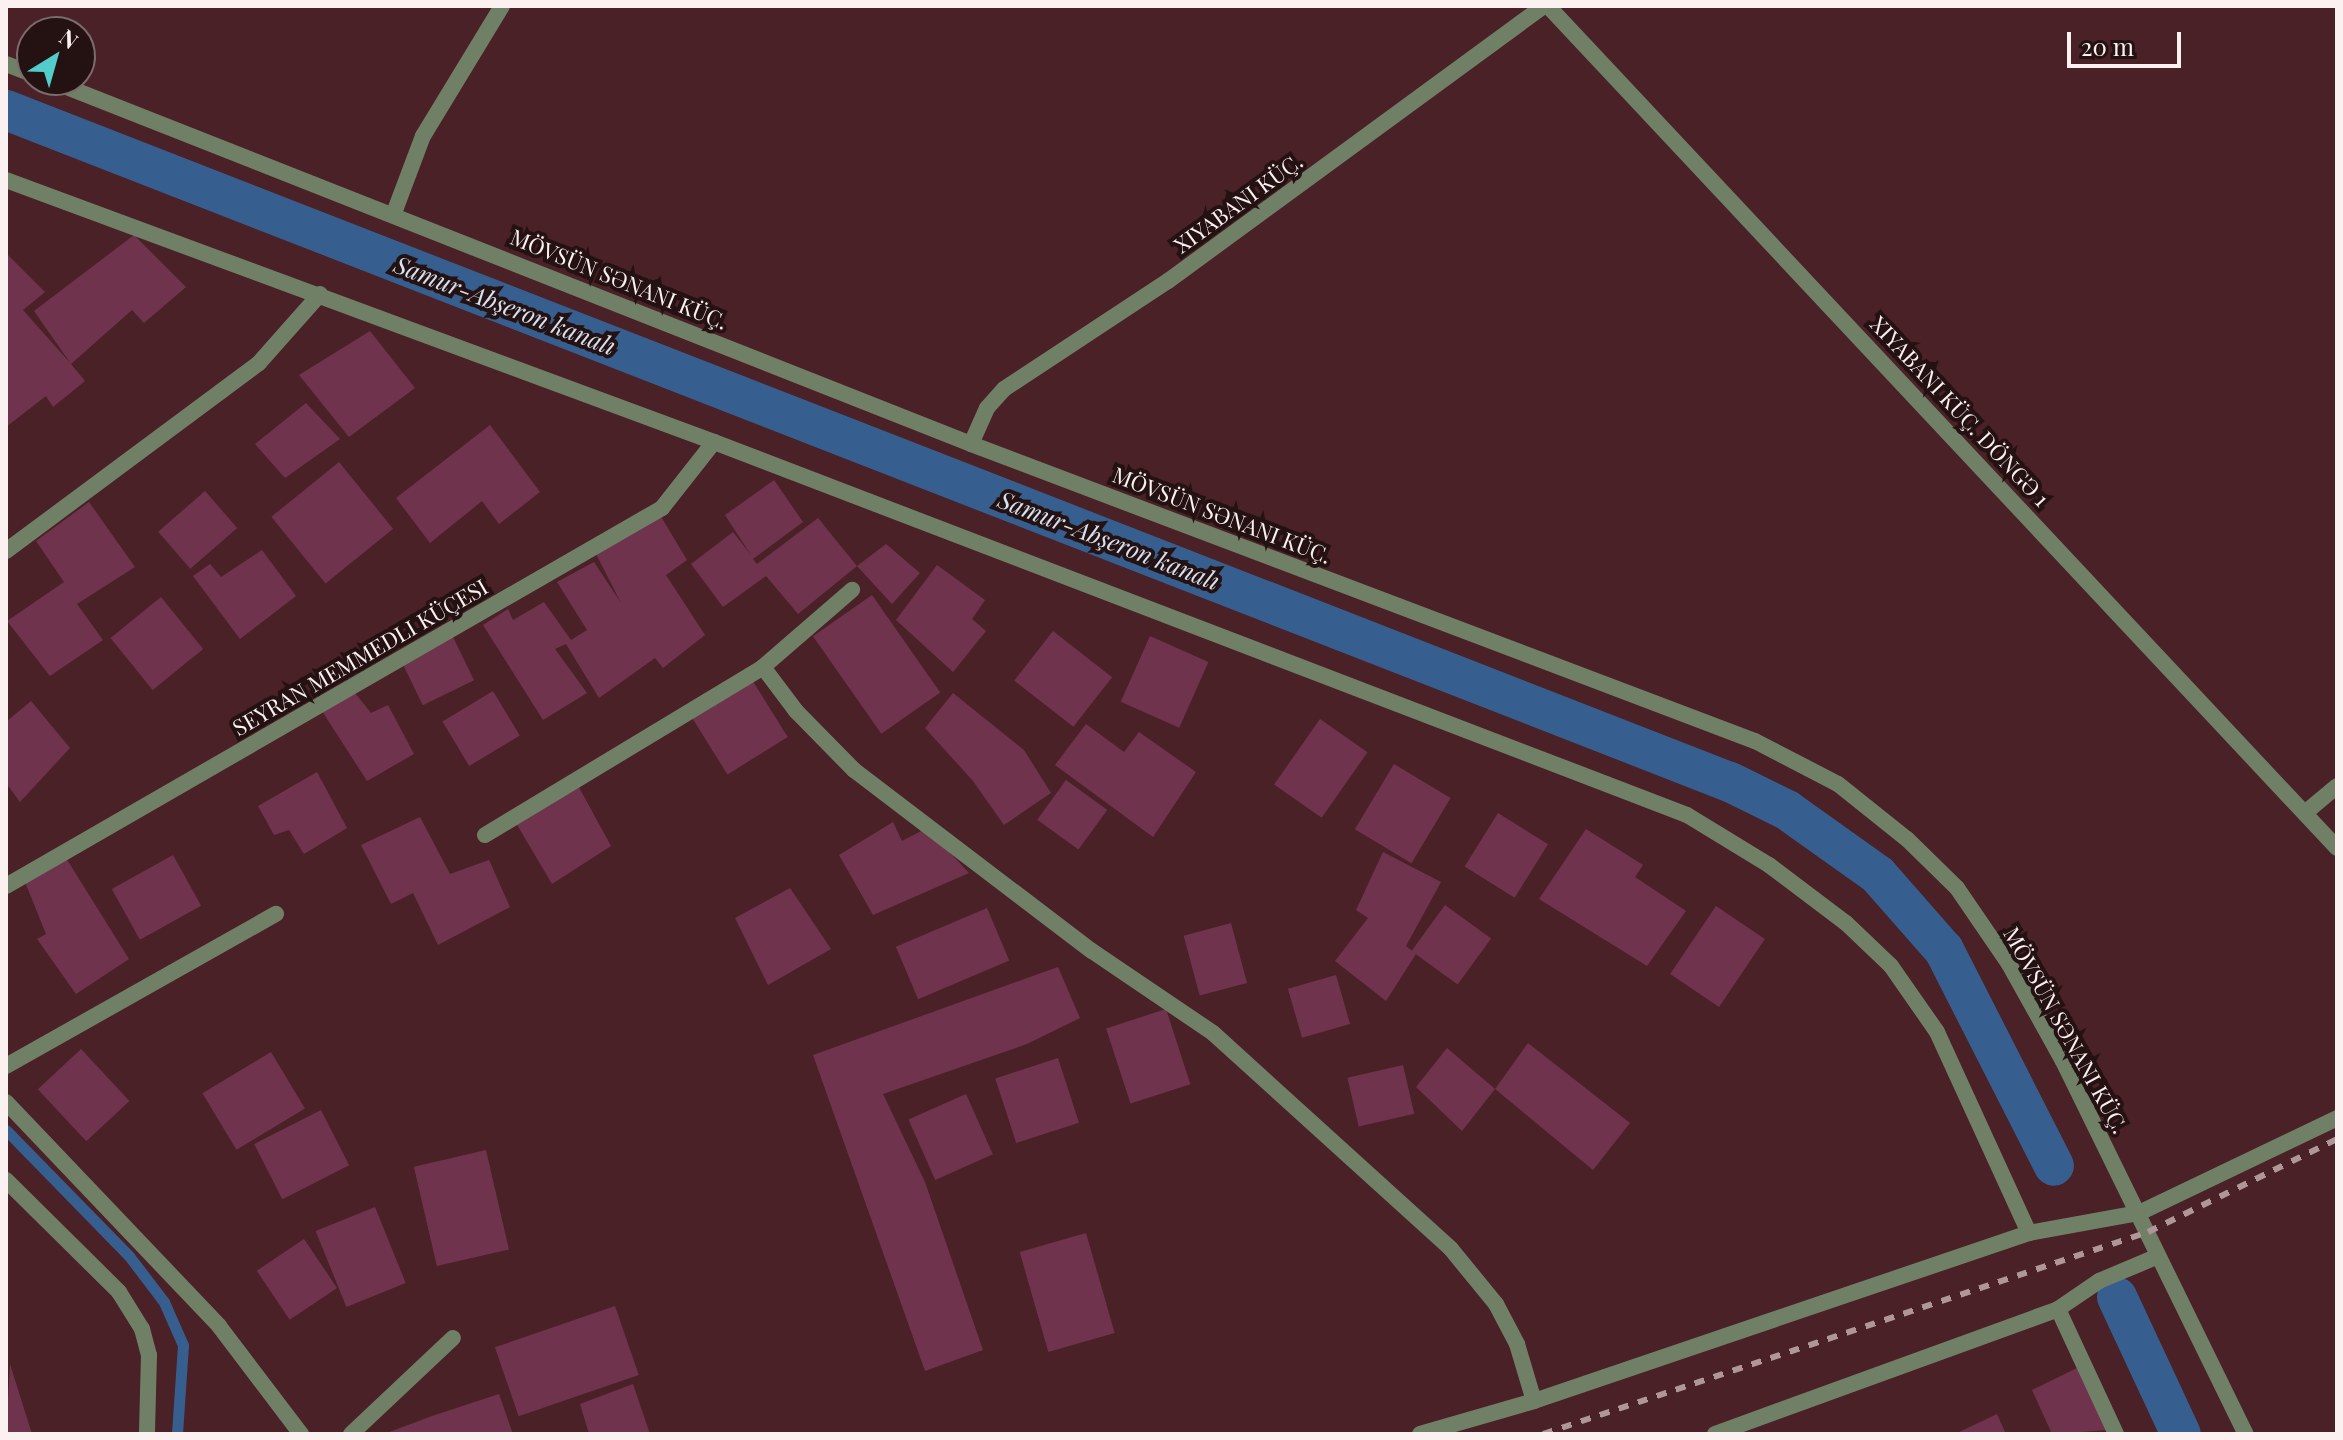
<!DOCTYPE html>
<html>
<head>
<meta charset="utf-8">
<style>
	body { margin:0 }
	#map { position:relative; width:2343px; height:1440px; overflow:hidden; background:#4a2126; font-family:"Playfair Display",serif }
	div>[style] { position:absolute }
	.stream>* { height:11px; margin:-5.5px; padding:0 5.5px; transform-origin:5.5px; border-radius:5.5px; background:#365f90 }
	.canal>* { height:40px; margin:-20px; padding:0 20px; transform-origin:20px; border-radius:20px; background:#365f90 }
	.building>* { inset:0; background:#70334e; transform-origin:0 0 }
	.minor>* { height:16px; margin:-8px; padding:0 8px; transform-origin:8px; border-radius:8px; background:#708067 }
	.rail>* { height:6px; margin-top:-3px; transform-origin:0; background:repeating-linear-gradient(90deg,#af9799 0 10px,transparent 0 20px) }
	span { translate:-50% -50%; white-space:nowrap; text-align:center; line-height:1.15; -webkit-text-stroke:8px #241213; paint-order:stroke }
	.street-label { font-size:22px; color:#fcf1f1 }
	.water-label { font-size:24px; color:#d6e2f1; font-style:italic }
	.frame { position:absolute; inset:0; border:8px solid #fcf1f1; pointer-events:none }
	.north { position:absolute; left:16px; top:16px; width:80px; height:80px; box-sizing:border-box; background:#241213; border:2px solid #7a6b6c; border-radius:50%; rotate:37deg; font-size:22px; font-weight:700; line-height:32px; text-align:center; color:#fcf1f1 }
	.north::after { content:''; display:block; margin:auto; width:28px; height:36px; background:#52cdcc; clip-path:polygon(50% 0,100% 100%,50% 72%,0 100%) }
	.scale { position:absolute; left:2067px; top:32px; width:114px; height:36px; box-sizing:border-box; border:4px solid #fcf1f1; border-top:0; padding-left:10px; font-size:24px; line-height:28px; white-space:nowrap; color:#fcf1f1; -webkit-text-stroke:6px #241213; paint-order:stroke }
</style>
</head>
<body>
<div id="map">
	<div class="stream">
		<i style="left:6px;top:1130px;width:176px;rotate:45.7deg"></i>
		<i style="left:129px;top:1256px;width:58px;rotate:52.7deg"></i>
		<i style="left:164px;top:1302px;width:47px;rotate:66.2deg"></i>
		<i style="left:183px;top:1345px;width:89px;rotate:93.9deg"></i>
	</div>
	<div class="canal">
		<i style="left:6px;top:110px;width:1850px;rotate:21.3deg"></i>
		<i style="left:1730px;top:782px;width:64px;rotate:26.2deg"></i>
		<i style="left:1787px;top:810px;width:112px;rotate:35.5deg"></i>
		<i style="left:1878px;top:875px;width:100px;rotate:48.7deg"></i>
		<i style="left:1944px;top:950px;width:242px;rotate:63deg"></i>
		<i style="left:2117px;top:1297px;width:151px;rotate:65deg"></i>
	</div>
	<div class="building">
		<i style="clip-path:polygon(134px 235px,186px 287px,144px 323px,132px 310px,71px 364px,85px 381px,53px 407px,46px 396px,6px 427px,6px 253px,45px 292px,23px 310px,71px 364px,34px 311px)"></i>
		<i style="clip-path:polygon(370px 331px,415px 388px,349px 437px,299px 375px)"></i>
		<i style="clip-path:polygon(306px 403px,340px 439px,285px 478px,255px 444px)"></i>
		<i style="clip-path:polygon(490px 425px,540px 492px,499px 524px,482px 501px,430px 543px,396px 498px)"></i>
		<i style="left:339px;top:462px;width:86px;height:87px;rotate:51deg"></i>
		<i style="clip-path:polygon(774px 480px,803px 522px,753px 559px,757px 564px,818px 518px,857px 566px,798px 614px,766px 576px,723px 607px,691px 564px,733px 532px,751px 555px,725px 515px)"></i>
		<i style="left:205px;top:491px;width:49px;height:62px;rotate:49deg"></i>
		<i style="clip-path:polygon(89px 502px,135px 567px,77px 604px,103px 640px,50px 676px,7px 621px,64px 582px,36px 541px)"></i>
		<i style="clip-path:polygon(660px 515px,687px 560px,666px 575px,705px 635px,663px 668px,655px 658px,599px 698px,566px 644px,555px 649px,587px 693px,543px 720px,483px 625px,508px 609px,513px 620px,544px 602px,571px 640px,587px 630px,557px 582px,594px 562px,621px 603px,595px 552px)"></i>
		<i style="clip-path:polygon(886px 544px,920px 573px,892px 604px,857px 566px)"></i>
		<i style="clip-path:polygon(262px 550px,296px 596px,240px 639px,193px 576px,210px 564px,221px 577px)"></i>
		<i style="clip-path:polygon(937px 565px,985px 600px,972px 619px,986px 631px,953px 672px,896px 620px)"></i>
		<i style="left:872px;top:595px;width:119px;height:72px;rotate:55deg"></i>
		<i style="left:161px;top:597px;width:67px;height:65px;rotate:51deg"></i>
		<i style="left:1053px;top:631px;width:75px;height:63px;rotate:38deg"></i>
		<i style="left:1150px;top:636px;width:64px;height:72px;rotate:24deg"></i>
		<i style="left:453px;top:637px;width:48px;height:57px;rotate:64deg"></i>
		<i style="left:749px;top:675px;width:73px;height:71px;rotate:58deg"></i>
		<i style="left:493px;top:691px;width:52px;height:59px;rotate:59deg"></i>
		<i style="clip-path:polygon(355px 693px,371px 713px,388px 705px,414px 754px,367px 781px,322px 711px)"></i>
		<i style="clip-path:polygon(953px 693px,1024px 750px,1051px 793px,1004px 825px,973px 781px,925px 728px)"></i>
		<i style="clip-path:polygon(31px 701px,70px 748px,20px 802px,6px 783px,6px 722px)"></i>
		<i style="left:1320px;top:719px;width:58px;height:80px;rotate:35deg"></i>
		<i style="clip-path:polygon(1086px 724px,1124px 752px,1139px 732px,1196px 772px,1153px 837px,1055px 765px)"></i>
		<i style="left:1394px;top:764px;width:66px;height:76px;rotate:31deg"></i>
		<i style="clip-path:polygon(317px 772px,347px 828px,304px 854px,289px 830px,274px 835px,258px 806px)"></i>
		<i style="clip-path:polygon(575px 780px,611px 846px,552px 884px,516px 823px)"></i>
		<i style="left:1066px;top:780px;width:51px;height:49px;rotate:36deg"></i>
		<i style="left:1498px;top:813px;width:59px;height:63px;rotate:32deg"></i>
		<i style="clip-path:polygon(420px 817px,450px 874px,489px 860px,510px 907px,438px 945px,413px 893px,391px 904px,361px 845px)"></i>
		<i style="clip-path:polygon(893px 822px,902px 841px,927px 828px,969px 873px,873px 915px,839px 855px)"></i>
		<i style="clip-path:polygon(1586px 829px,1643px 865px,1635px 877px,1686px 911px,1647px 966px,1539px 899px)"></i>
		<i style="clip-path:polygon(1383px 852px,1441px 882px,1406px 946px,1416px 954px,1386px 1001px,1335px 961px,1368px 918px,1356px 910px)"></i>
		<i style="left:173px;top:855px;width:58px;height:70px;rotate:61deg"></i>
		<i style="clip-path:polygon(66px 858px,129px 959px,76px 994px,37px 939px,46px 934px,25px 882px)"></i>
		<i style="clip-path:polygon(790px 888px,831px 949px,768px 985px,735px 918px)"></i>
		<i style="left:1445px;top:905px;width:57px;height:57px;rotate:36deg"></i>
		<i style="left:1716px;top:906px;width:59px;height:82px;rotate:34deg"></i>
		<i style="left:987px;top:908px;width:57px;height:99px;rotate:67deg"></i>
		<i style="left:1231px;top:923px;width:62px;height:49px;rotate:75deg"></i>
		<i style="clip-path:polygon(1058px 967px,1080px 1018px,1027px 1044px,883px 1094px,925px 1182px,983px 1350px,925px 1371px,813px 1055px)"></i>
		<i style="left:1336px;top:975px;width:51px;height:50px;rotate:74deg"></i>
		<i style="left:1166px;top:1009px;width:79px;height:63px;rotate:72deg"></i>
		<i style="clip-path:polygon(1528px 1043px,1630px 1123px,1593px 1170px,1495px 1089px,1462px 1131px,1416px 1087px,1447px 1048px,1495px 1089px)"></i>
		<i style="left:81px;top:1049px;width:71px;height:59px;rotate:47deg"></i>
		<i style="left:271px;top:1052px;width:66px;height:80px;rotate:59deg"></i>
		<i style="left:1058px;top:1058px;width:68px;height:66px;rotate:72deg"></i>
		<i style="left:1403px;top:1065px;width:50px;height:57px;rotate:77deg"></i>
		<i style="left:966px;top:1094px;width:66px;height:63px;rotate:66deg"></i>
		<i style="left:321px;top:1110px;width:62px;height:75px;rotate:63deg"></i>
		<i style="left:486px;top:1150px;width:102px;height:74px;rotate:77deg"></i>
		<i style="left:375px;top:1207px;width:82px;height:64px;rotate:68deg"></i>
		<i style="left:1086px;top:1233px;width:104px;height:69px;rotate:74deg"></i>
		<i style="left:304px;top:1239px;width:59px;height:57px;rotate:56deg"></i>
		<i style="left:615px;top:1306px;width:73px;height:127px;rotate:71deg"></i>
		<i style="clip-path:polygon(10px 1364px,32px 1434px,6px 1434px)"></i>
		<i style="clip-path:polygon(2077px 1368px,2107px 1430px,2052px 1434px,2032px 1390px)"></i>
		<i style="clip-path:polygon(633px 1384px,650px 1434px,589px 1434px,580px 1404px)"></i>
		<i style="clip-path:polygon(499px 1394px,513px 1434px,384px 1434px,432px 1416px)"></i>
		<i style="clip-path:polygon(1997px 1414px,2006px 1434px,1955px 1434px)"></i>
	</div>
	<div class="minor">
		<i style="left:1548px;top:6px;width:1154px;rotate:46.86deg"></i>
		<i style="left:6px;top:64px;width:28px;rotate:21deg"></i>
		<i style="left:49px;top:80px;width:991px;rotate:21.54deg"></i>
		<i style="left:971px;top:444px;width:838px;rotate:20.75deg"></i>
		<i style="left:1755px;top:741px;width:93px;rotate:27.4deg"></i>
		<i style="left:1838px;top:784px;width:88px;rotate:38.6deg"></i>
		<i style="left:1907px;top:839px;width:70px;rotate:44.4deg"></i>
		<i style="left:1957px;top:888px;width:92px;rotate:55.6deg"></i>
		<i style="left:2009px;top:964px;width:111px;rotate:60.9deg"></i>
		<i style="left:2063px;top:1061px;width:415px;rotate:63.9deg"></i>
		<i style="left:6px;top:180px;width:755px;rotate:20.31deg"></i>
		<i style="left:714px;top:442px;width:1042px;rotate:20.97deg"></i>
		<i style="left:1687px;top:815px;width:96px;rotate:31.4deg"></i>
		<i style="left:1769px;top:865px;width:96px;rotate:37deg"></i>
		<i style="left:1846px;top:923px;width:62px;rotate:43.7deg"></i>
		<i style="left:1891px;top:966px;width:80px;rotate:55.1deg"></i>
		<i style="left:1937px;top:1032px;width:221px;rotate:65.4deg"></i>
		<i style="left:394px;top:213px;width:82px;rotate:-69.4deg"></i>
		<i style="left:423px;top:136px;width:152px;rotate:-58.7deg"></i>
		<i style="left:971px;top:444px;width:39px;rotate:-66deg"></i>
		<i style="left:987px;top:408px;width:25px;rotate:-48deg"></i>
		<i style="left:1004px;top:389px;width:196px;rotate:-33.4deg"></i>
		<i style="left:1168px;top:281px;width:466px;rotate:-36.2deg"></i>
		<i style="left:6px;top:551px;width:315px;rotate:-36.6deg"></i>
		<i style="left:259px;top:363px;width:92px;rotate:-48.5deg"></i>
		<i style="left:763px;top:667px;width:55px;rotate:53.1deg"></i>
		<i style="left:796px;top:711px;width:83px;rotate:45.5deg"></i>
		<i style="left:854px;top:770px;width:299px;rotate:37.3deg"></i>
		<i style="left:1092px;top:951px;width:146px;rotate:34.1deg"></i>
		<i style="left:1213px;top:1033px;width:321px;rotate:42.2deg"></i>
		<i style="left:1451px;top:1249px;width:71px;rotate:50.7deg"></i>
		<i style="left:1496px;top:1304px;width:45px;rotate:62.3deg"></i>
		<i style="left:1517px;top:1344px;width:59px;rotate:73.4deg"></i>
		<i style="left:2306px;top:812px;width:40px;rotate:-40deg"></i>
		<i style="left:485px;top:835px;width:325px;rotate:-31.1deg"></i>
		<i style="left:763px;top:667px;width:118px;rotate:-40.9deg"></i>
		<i style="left:6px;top:886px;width:757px;rotate:-29.95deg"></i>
		<i style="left:662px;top:508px;width:84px;rotate:-51.8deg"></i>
		<i style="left:6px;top:1066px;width:310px;rotate:-29.4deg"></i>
		<i style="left:6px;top:1102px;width:309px;rotate:46.4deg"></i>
		<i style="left:219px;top:1326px;width:136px;rotate:52.8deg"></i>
		<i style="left:6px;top:1180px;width:159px;rotate:44.7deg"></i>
		<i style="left:119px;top:1292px;width:44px;rotate:58.1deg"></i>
		<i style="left:142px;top:1329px;width:27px;rotate:75deg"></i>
		<i style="left:149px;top:1355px;width:79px;rotate:91.5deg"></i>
		<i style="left:2058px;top:1309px;width:138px;rotate:65.1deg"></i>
		<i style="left:351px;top:1434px;width:140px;rotate:-43.3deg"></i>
		<i style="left:1420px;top:1434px;width:119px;rotate:-16.1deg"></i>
		<i style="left:1534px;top:1401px;width:523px;rotate:-18.75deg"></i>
		<i style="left:2029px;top:1233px;width:112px;rotate:-10.3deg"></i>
		<i style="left:2139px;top:1213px;width:220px;rotate:-25.6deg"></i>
		<i style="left:1715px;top:1434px;width:365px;rotate:-20deg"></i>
		<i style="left:2058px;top:1309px;width:50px;rotate:-34.3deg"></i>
		<i style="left:2099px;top:1281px;width:62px;rotate:-22.8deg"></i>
	</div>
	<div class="rail">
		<i style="left:1543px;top:1434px;width:638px;rotate:-18.46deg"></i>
		<i style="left:2148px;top:1232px;width:211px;rotate:-26.2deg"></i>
	</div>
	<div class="street-label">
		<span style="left:1238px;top:203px;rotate:-36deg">XIYABANI KÜÇ.</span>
		<span style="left:619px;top:279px;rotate:22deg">MÖVSÜN SƏNANI KÜÇ.</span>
		<span style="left:1960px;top:411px;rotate:47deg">XIYABANI KÜÇ. DÖNGƏ 1</span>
		<span style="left:1222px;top:515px;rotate:21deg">MÖVSÜN SƏNANI KÜÇ.</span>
		<span style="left:360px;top:657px;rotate:-30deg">SEYRAN MEMMEDLI KÜÇESI</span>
		<span style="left:2066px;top:1030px;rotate:61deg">MÖVSÜN SƏNANI KÜÇ.</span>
	</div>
	<div class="water-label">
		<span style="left:505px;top:305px;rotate:21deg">Samur-Abşeron kanalı</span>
		<span style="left:1109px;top:540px;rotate:21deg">Samur-Abşeron kanalı</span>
	</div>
	<div class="frame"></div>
	<div class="north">N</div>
	<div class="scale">20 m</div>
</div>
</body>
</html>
